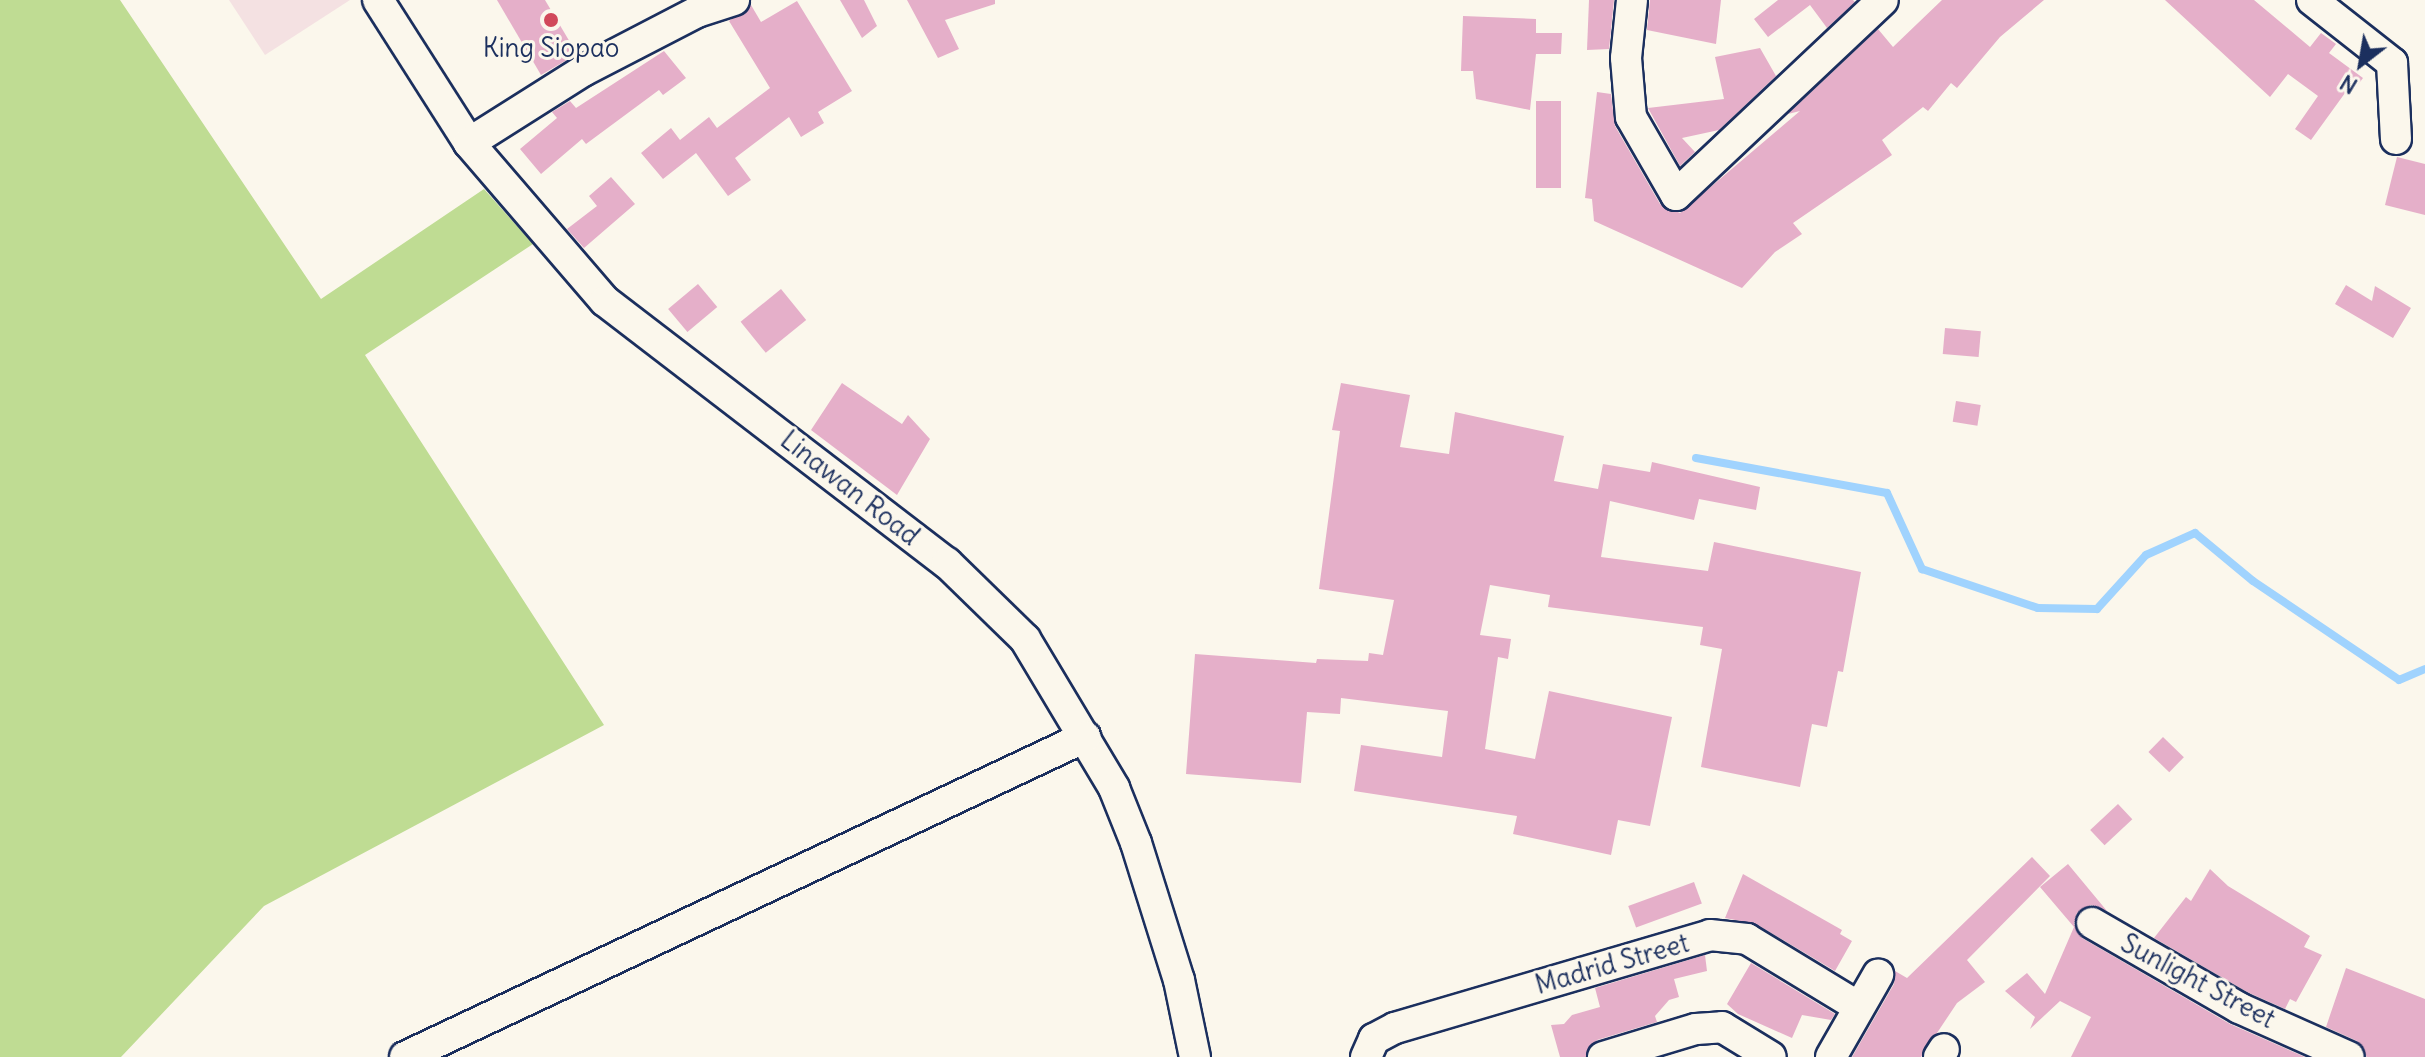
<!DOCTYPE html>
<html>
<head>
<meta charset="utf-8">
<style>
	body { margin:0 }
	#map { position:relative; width:2425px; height:1057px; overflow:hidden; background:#fbf7ec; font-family:Delius,sans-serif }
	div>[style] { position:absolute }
	.built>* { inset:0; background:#f4e1e2 }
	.green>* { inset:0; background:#bfdc93 }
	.stream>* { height:8px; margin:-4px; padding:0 4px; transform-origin:4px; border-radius:4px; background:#a0d3fe }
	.building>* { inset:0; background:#e5afc9; transform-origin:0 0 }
	.roads { filter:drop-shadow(2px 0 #1b2f5e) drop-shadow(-2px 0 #1b2f5e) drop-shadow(0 2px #1b2f5e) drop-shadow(0 -2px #1b2f5e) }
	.minor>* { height:30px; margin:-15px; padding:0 15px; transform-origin:15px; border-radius:15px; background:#fbf7ec }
	.dots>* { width:22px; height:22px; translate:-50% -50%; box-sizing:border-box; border:4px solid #fbf7ec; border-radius:50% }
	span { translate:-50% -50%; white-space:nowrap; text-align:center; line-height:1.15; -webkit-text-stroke:6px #fbf7ec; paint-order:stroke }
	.poi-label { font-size:26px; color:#1b2f5e }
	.street-label { font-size:26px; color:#1b2f5e }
	.north { position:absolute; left:2321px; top:24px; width:80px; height:80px; -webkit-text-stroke:6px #fbf7ec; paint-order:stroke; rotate:211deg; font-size:22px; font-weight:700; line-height:32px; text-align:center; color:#1b2f5e }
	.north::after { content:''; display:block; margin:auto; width:28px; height:36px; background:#1b2f5e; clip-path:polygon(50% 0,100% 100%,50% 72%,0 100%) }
</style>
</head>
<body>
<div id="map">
	<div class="built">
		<i style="clip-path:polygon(229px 0,350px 0,265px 55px)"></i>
	</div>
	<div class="green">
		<i style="clip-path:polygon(0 0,120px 0,321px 299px,484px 189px,533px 244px,365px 355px,604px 725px,264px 906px,121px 1057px,0 1057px)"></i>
	</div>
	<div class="stream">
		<i style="left:1696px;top:458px;width:194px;rotate:10.4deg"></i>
		<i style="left:1887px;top:493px;width:84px;rotate:65.3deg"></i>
		<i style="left:1922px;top:569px;width:122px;rotate:18.6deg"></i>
		<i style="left:2038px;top:608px;width:59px;rotate:1deg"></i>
		<i style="left:2097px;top:609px;width:73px;rotate:-47.8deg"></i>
		<i style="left:2146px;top:555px;width:54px;rotate:-24.2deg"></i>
		<i style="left:2195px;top:533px;width:75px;rotate:39.6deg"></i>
		<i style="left:2253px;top:581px;width:176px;rotate:34.1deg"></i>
		<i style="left:2399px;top:680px;width:28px;rotate:-23deg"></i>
	</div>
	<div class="building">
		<i style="clip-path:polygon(497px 0,545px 0,577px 54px,541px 75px)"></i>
		<i style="clip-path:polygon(840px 0,864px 0,877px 26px,862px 38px)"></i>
		<i style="clip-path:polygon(907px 0,995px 0,995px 4px,945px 20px,959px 49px,938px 58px)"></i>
		<i style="clip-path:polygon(1589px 0,1614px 0,1609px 49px,1587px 50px)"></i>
		<i style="clip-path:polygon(1650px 0,1721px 0,1716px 44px,1647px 30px)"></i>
		<i style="clip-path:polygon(1778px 0,1853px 0,1855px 2px,1827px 28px,1810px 5px,1768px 37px,1754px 19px)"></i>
		<i style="clip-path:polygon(1942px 0,2044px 0,2000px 37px,1957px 88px,1951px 83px,1928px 111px,1923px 107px,1882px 140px,1892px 155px,1793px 223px,1802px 234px,1775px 252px,1742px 288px,1594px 221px,1592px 199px,1585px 198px,1597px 92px,1611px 94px,1615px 126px,1660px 204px,1680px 213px,1800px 111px,1788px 114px,1878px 29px,1893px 47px)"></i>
		<i style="clip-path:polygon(2165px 0,2254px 0,2310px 47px,2321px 33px,2336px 44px,2329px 53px,2363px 78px,2351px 94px,2345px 93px,2311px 140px,2295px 129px,2318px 96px,2288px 74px,2270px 97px)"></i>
		<i style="clip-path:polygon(797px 1px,852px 91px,818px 112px,824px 123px,801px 137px,789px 117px,735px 158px,751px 180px,728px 196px,696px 153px,663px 179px,641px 153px,671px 128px,680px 140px,709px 117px,717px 128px,770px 88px,729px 21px,751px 5px,761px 22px)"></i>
		<i style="clip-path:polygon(1463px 16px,1536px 19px,1536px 33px,1562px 33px,1561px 54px,1536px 54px,1530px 110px,1476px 99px,1473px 71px,1461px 71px)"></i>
		<i style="clip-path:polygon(1760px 48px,1776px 76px,1719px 130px,1682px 138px,1695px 152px,1680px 166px,1648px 108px,1724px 99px,1715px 57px)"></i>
		<i style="clip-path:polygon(664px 51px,686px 78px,663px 95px,659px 90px,586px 144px,582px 139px,541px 174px,520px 149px,557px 118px,552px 112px,570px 101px,576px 108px)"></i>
		<i style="left:1536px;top:101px;width:25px;height:87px"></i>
		<i style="clip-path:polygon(2397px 157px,2425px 164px,2425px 215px,2385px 205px)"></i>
		<i style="clip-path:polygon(611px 177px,635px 204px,584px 248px,567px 229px,597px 206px,589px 196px)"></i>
		<i style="left:698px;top:284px;width:30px;height:39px;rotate:50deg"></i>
		<i style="clip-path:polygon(2346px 285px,2372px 301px,2375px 286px,2411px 308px,2393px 338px,2335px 304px)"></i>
		<i style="left:781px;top:289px;width:40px;height:52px;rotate:51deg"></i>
		<i style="left:1945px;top:328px;width:36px;height:26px;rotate:5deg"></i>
		<i style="clip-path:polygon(842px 383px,902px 424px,908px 415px,930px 439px,897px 495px,811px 430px)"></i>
		<i style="clip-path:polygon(1341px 383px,1410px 395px,1400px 447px,1449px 454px,1455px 412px,1564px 436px,1554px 481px,1598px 489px,1603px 464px,1650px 472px,1652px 462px,1760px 487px,1756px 510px,1699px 499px,1694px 520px,1610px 501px,1601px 557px,1708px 571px,1714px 542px,1861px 572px,1843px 672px,1838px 671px,1827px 727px,1812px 724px,1800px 787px,1701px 767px,1722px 649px,1700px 645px,1703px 627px,1548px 607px,1550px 595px,1490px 585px,1480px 635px,1511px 639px,1508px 659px,1498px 657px,1485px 749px,1535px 759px,1549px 691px,1672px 717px,1650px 826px,1618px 820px,1611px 855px,1513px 834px,1517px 816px,1354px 791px,1361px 745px,1442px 757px,1448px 711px,1341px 698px,1340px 714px,1307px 712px,1301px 783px,1186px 774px,1195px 654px,1316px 663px,1317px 659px,1368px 661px,1369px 653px,1383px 655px,1394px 600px,1319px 589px,1340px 431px,1332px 430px)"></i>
		<i style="left:1956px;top:401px;width:25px;height:21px;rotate:9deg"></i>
		<i style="left:2163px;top:737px;width:29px;height:21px;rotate:44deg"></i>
		<i style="left:2118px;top:804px;width:21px;height:38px;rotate:47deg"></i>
		<i style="clip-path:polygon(2032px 857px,2050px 876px,1967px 960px,1985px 982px,1957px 1003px,1921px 1057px,1852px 1057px,1894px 984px,1895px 971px,1907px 978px)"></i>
		<i style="clip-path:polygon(2068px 864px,2107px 911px,2091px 905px,2077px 913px,2074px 924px,2082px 938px,2230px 1024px,2305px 1057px,2071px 1057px,2091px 1017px,2060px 1001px,2030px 1029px,2035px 1017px,2005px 991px,2027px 973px,2045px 994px,2074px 927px,2040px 887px)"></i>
		<i style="clip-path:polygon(2210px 869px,2228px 886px,2310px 936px,2304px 947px,2322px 955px,2296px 1002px,2290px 999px,2285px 1009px,2247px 992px,2154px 938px,2186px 897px,2191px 901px)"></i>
		<i style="clip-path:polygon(1743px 874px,1842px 930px,1840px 934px,1852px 941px,1835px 971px,1756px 924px,1725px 918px)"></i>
		<i style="left:1694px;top:882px;width:23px;height:70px;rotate:70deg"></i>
		<i style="clip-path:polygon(1705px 955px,1707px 971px,1674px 979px,1679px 997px,1669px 1000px,1655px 1016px,1657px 1022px,1597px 1040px,1586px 1057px,1560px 1057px,1551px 1025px,1564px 1024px,1572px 1015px,1600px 1007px,1595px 988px)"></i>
		<i style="clip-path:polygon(1751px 963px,1835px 1014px,1831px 1020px,1802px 1015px,1792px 1038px,1738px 1014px,1727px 1004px)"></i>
		<i style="clip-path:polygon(2346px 968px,2425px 999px,2425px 1057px,2367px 1057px,2357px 1041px,2326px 1027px)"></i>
	</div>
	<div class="roads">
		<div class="minor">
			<i style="left:378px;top:0;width:169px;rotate:57.5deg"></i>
			<i style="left:469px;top:143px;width:208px;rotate:49.3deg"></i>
			<i style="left:605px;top:301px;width:431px;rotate:37.5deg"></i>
			<i style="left:947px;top:563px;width:109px;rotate:44.3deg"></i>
			<i style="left:1025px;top:639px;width:174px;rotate:59.1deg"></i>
			<i style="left:1114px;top:788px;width:59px;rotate:68.2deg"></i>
			<i style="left:1136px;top:843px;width:144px;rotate:72.6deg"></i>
			<i style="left:1179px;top:980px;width:79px;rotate:78.3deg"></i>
			<i style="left:1632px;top:0;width:58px;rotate:95.9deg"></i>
			<i style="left:1626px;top:58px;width:59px;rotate:85.2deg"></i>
			<i style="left:1631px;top:117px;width:90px;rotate:60deg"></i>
			<i style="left:1676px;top:195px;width:284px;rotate:-43.3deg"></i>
			<i style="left:2312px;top:0;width:102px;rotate:38.2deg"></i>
			<i style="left:2392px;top:63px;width:76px;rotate:87deg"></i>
			<i style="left:469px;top:143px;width:135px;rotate:-32.3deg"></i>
			<i style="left:583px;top:71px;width:128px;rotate:-27.4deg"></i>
			<i style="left:697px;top:12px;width:39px;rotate:-18deg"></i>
			<i style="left:2092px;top:923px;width:170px;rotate:30deg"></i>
			<i style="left:2239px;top:1008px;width:120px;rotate:24deg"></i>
			<i style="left:405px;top:1057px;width:752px;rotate:-25.2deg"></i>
			<i style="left:1366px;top:1057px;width:20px;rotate:-66deg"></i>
			<i style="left:1374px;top:1039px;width:24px;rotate:-28deg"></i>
			<i style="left:1395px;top:1028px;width:328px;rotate:-16.4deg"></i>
			<i style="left:1710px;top:935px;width:37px;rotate:6deg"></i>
			<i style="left:1747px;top:939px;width:129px;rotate:31.3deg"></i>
			<i style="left:1603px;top:1057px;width:97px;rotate:-16.8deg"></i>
			<i style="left:1696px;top:1029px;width:26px;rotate:-4deg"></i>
			<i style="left:1722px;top:1027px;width:57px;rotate:31.5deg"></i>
			<i style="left:1831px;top:1057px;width:95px;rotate:-60.2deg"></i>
			<i style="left:1939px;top:1057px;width:9px;rotate:-58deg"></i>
		</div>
	</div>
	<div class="dots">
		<i style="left:551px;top:20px;background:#d1495b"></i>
	</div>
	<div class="poi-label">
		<span style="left:551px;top:48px">King Siopao</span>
	</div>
	<div class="street-label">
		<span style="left:850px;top:488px;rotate:38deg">Linawan Road</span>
		<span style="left:1612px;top:964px;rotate:-16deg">Madrid Street</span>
		<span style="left:2198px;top:981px;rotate:28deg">Sunlight Street</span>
	</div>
	<div class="north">N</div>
</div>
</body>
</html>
